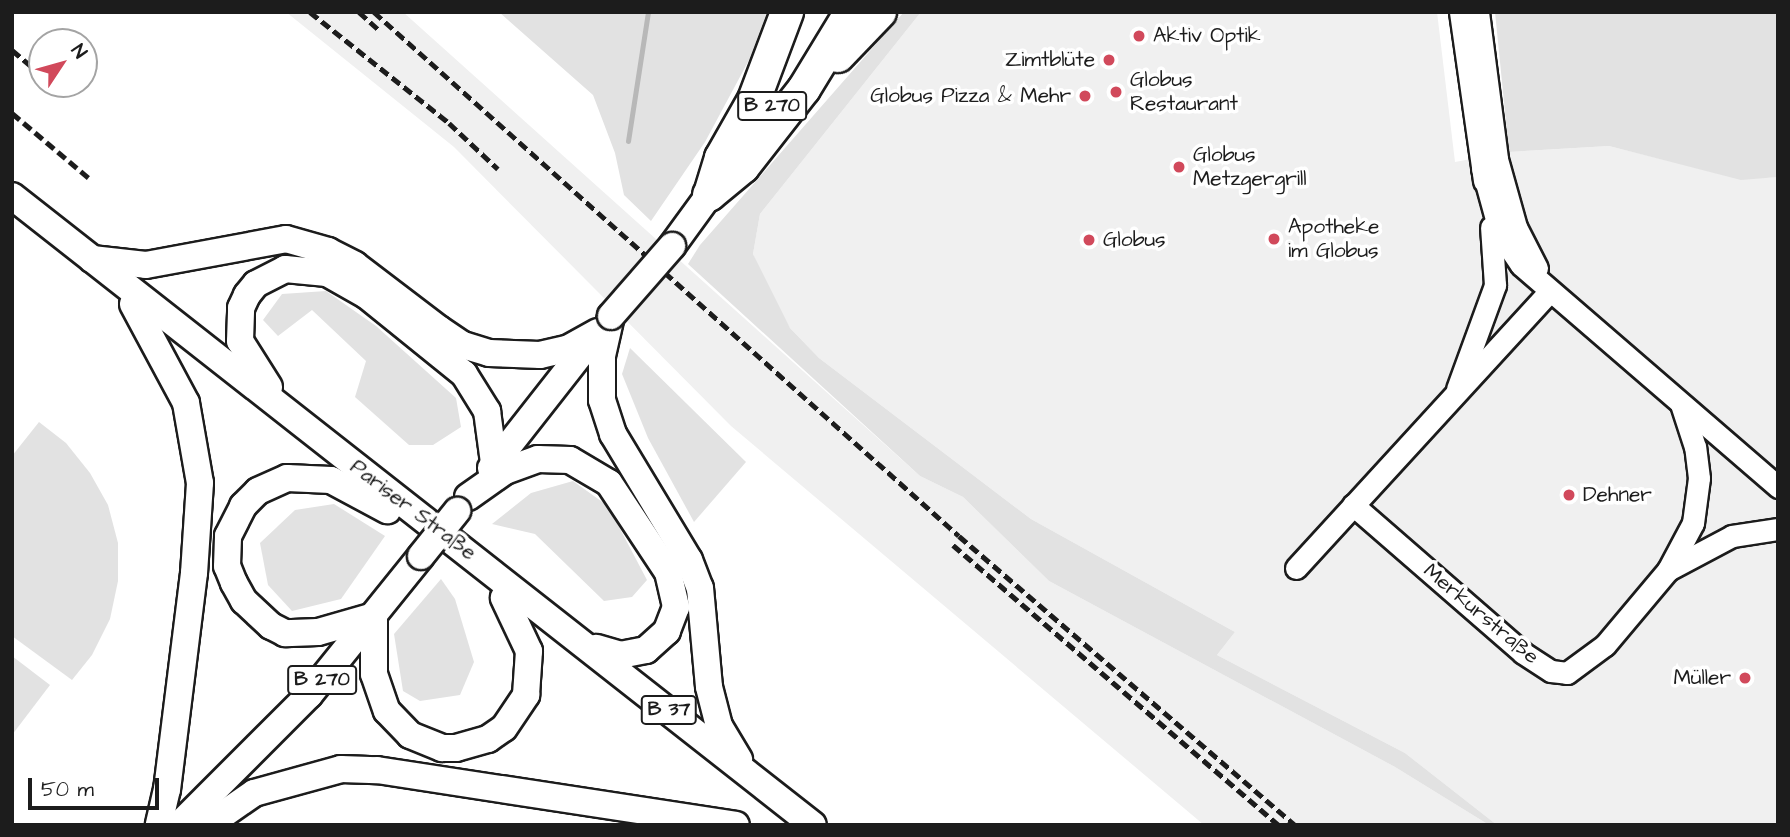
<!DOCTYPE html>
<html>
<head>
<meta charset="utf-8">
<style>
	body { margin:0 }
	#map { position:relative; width:1790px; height:837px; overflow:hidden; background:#fff; font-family:"Architects Daughter",sans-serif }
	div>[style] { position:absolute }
	.built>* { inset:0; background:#f0f0f0 }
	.green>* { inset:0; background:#e2e2e2 }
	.stream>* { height:5px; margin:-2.5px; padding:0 2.5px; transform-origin:2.5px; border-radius:2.5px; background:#b8b8b8 }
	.roads { filter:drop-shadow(2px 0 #1c1c1c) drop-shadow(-2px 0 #1c1c1c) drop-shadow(0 2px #1c1c1c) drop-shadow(0 -2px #1c1c1c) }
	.minor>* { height:21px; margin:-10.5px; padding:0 10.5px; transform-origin:10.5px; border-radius:10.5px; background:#fff }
	.major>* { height:26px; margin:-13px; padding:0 13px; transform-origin:13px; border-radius:13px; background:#fff }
	.highway>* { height:32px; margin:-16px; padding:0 16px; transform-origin:16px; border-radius:16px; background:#fff }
	.rail>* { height:5px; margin-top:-2.5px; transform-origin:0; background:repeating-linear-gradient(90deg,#1c1c1c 0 10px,transparent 0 15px) }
	.bridges { filter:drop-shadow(2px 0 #1c1c1c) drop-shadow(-2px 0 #1c1c1c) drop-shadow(0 2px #1c1c1c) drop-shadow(0 -2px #1c1c1c) }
	.major-bridge>* { height:26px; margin:-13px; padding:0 13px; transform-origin:13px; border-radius:13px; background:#fff }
	.dots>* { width:19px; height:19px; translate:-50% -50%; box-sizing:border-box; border:4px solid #fff; border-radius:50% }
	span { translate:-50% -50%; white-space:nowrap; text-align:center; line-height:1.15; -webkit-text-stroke:7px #fff; paint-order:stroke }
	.shield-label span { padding:2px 5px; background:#fff; border:2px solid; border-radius:5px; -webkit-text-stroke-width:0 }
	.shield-label { font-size:19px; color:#1c1c1c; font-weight:700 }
	.poi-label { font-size:21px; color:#1c1c1c }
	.left { translate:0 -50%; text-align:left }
	.right { translate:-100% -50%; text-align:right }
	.street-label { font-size:21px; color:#1c1c1c }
	.frame { position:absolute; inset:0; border:14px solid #1c1c1c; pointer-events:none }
	.north { position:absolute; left:28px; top:28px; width:70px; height:70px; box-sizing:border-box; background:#fff; border:2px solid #a4a4a4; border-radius:50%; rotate:54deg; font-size:19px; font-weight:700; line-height:28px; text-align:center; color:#1c1c1c }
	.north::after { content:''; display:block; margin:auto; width:24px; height:32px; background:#d1495b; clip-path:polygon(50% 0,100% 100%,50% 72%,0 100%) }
	.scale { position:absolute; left:28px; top:778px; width:131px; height:32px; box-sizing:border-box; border:4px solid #1c1c1c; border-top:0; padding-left:9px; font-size:21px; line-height:24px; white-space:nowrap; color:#1c1c1c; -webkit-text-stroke:5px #fff; paint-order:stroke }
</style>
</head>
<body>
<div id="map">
	<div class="built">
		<i style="clip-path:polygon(286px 12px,403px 12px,920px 476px,963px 497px,1049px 581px,1395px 767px,1489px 825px,1204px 825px,731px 426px,454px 147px)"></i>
		<i style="clip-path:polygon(921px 12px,1437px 12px,1455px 162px,1509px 152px,1609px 146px,1741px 179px,1778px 177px,1778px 825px,1497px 825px,1405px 753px,1217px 655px,1235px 632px,1031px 519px,819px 358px,790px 328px,768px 292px,753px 254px,760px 214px)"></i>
	</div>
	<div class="green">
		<i style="clip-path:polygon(499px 12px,767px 12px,749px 60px,705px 142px,651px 221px,624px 195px,615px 153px,593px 95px)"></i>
		<i style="clip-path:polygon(904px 12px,921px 12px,760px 214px,753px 254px,790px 328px,819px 358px,1031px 519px,1235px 632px,1217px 655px,1405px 753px,1497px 825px,1489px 825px,1395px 767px,1049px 581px,963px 497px,920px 476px,688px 264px,700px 245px)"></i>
		<i style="clip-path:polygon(1495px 12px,1778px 12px,1778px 177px,1741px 180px,1609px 146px,1509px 152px)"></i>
		<i style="clip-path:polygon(326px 291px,376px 326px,456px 398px,461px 427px,433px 445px,409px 445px,355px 397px,366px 361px,312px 310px,278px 336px,263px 320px,282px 294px)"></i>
		<i style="clip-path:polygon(630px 348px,746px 462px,694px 522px,648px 438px,622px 374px)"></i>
		<i style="clip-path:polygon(39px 422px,66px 443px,90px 473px,108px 505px,118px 543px,118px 581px,110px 619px,92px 655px,72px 680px,12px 636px,12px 456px)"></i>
		<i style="clip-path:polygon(573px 481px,608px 506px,647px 580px,632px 597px,604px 601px,535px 534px,492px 524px,531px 493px)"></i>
		<i style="clip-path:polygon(334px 504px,385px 536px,341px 599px,292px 611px,268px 585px,260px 543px,295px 510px)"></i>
		<i style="clip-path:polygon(441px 579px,455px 599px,474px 662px,460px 695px,420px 701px,403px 691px,394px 634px)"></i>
		<i style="clip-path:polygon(12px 656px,50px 685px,12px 735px)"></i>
	</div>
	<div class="stream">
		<i style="left:628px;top:141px;width:131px;rotate:-81.2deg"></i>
	</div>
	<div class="roads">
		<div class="minor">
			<i style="left:1460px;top:12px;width:171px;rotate:81.9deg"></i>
			<i style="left:1478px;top:12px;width:148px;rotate:82.6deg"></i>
			<i style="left:1497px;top:159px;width:71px;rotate:74.4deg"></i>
			<i style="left:1516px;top:227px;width:46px;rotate:62.9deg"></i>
			<i style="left:1482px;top:168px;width:68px;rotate:74.7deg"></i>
			<i style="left:1500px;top:234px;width:37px;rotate:56deg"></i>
			<i style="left:1521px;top:265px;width:340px;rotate:40.8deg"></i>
			<i style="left:1457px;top:389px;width:111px;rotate:-69.9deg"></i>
			<i style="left:1495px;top:285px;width:58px;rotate:-93.9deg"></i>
			<i style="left:1353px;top:505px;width:225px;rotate:41deg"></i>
			<i style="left:1523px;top:653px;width:33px;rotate:33deg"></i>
			<i style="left:1551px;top:671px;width:16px;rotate:7deg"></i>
			<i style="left:1567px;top:673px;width:47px;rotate:-36.4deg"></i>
			<i style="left:1605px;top:645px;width:98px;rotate:-50deg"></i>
			<i style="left:1668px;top:570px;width:53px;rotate:-62deg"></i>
			<i style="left:1693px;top:523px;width:45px;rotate:-82.4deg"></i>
			<i style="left:1699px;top:478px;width:31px;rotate:-97deg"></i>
			<i style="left:1695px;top:447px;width:45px;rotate:-108deg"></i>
			<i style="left:1296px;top:568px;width:376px;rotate:-47.5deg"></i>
			<i style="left:1668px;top:570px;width:72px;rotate:-28deg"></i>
			<i style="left:1732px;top:536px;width:47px;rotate:-8.7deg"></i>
		</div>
		<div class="major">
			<i style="left:12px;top:196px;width:1018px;rotate:38.14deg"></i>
			<i style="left:672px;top:246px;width:63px;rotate:-54deg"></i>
			<i style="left:92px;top:259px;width:54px;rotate:6.3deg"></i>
			<i style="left:146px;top:265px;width:142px;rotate:-10.5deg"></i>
			<i style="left:286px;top:239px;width:44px;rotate:15.9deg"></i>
			<i style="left:328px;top:251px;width:30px;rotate:27deg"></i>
			<i style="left:355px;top:265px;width:106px;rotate:37.3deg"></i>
			<i style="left:439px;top:329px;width:29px;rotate:34deg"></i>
			<i style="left:463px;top:345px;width:27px;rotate:17deg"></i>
			<i style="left:489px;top:353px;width:51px;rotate:2.2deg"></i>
			<i style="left:540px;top:355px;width:28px;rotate:-13deg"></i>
			<i style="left:567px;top:349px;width:35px;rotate:-29deg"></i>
			<i style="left:133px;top:304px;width:112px;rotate:61.8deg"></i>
			<i style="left:186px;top:403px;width:81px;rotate:80.1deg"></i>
			<i style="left:200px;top:483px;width:90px;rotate:93.8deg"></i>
			<i style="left:194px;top:573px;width:218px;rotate:97.1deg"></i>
			<i style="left:167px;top:789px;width:37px;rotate:103deg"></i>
			<i style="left:611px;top:316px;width:41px;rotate:102.7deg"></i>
			<i style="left:602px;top:356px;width:44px;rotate:90deg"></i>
			<i style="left:602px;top:400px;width:36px;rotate:72deg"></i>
			<i style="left:613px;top:434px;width:147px;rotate:58.9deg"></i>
			<i style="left:689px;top:560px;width:30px;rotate:69deg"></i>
			<i style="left:700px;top:588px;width:99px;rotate:84.8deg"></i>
			<i style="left:709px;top:687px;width:40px;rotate:75.6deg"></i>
			<i style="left:719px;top:726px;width:39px;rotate:59deg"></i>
			<i style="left:269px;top:387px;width:54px;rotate:-122.2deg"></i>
			<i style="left:240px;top:341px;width:33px;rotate:-88deg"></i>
			<i style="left:241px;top:308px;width:14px;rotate:-65deg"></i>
			<i style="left:247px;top:295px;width:14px;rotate:-51deg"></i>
			<i style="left:256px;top:284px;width:33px;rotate:-27deg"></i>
			<i style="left:285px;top:269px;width:42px;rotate:5.4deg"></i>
			<i style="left:327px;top:273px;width:45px;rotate:29.4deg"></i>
			<i style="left:366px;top:295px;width:126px;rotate:38.9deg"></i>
			<i style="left:464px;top:374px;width:44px;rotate:58.1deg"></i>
			<i style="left:487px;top:411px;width:52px;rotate:82.3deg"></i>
			<i style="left:491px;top:468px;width:164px;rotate:-51.9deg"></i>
			<i style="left:468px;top:497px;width:45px;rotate:-35.1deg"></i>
			<i style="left:505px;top:471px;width:35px;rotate:-20deg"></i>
			<i style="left:538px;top:459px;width:32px;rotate:2deg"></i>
			<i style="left:570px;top:460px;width:45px;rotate:30.5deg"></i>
			<i style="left:609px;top:483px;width:107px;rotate:56.5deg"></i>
			<i style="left:668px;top:572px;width:36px;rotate:77deg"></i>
			<i style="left:676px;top:607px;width:26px;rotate:111deg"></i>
			<i style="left:667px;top:631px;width:28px;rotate:138deg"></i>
			<i style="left:646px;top:650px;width:25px;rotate:169deg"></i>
			<i style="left:621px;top:655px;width:26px;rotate:-164deg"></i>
			<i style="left:374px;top:616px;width:58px;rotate:164.1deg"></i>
			<i style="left:318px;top:632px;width:33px;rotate:178deg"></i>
			<i style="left:285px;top:633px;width:16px;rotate:-153deg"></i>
			<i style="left:271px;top:626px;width:37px;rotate:-137deg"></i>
			<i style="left:244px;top:601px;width:21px;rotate:-119deg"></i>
			<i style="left:234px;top:583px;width:18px;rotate:-112deg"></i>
			<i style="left:227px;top:566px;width:30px;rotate:-88deg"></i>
			<i style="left:228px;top:536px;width:34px;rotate:-63deg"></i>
			<i style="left:243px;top:506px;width:21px;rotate:-45deg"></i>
			<i style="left:258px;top:491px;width:32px;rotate:-24deg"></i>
			<i style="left:287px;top:478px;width:44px;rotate:2.6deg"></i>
			<i style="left:331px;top:480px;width:64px;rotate:28.2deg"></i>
			<i style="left:374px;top:616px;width:58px;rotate:90deg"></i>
			<i style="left:374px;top:674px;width:39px;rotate:71deg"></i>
			<i style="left:387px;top:711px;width:33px;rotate:46deg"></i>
			<i style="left:410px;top:735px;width:35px;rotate:22deg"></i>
			<i style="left:442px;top:748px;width:14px"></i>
			<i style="left:456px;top:748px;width:33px;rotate:-16deg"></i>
			<i style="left:488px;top:739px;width:19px;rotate:-35deg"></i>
			<i style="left:504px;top:728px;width:40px;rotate:-56deg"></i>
			<i style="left:526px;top:695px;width:44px;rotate:-86.1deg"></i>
			<i style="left:529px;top:651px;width:59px;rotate:-115.3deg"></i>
			<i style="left:179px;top:825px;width:184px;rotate:-45deg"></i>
			<i style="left:309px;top:695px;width:179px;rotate:-51.1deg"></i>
			<i style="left:208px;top:825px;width:56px;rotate:-34.8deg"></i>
			<i style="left:254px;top:793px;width:90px;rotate:-15.4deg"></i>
			<i style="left:341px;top:769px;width:36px;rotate:2deg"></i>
			<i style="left:377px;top:770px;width:363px;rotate:8.7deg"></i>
		</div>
		<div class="highway">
			<i style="left:838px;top:56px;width:61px;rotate:-46.3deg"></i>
			<i style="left:710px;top:194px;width:38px;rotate:-73deg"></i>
			<i style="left:721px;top:158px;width:67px;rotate:-60.4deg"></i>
			<i style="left:754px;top:100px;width:94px;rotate:-69.4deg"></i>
			<i style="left:709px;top:195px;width:44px;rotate:-39.5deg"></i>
			<i style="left:743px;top:167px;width:99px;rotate:-52deg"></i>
			<i style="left:804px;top:89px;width:90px;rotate:-58.6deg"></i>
		</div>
	</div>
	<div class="rail">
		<i style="left:310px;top:12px;width:178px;rotate:38.6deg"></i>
		<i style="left:449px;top:123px;width:67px;rotate:43.2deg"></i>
		<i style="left:359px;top:12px;width:28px;rotate:42deg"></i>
		<i style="left:374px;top:12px;width:785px;rotate:41.85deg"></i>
		<i style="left:959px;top:536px;width:443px;rotate:40.7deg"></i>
		<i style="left:12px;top:50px;width:39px;rotate:40deg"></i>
		<i style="left:52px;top:84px;width:14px;rotate:39deg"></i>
		<i style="left:12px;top:113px;width:102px;rotate:40.2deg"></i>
		<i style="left:953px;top:545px;width:429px;rotate:40.7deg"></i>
	</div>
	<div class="bridges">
		<div class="major-bridge">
			<i style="left:611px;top:316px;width:93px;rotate:-48.9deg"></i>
			<i style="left:421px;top:556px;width:58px;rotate:-51.3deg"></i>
		</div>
	</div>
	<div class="dots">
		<i style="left:1139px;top:36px;background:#d1495b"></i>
		<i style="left:1109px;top:60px;background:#d1495b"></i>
		<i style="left:1116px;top:92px;background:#d1495b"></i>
		<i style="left:1085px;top:96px;background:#d1495b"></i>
		<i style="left:1179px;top:167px;background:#d1495b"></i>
		<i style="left:1274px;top:239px;background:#d1495b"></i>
		<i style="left:1089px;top:240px;background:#d1495b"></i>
		<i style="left:1569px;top:495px;background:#d1495b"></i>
		<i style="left:1745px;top:678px;background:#d1495b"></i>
	</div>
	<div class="shield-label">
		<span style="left:772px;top:106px">B 270</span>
		<span style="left:322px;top:680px">B 270</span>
		<span style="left:669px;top:710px">B 37</span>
	</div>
	<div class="poi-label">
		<span class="left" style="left:1153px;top:36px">Aktiv Optik</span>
		<span class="right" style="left:1095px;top:60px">Zimtblüte</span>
		<span class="left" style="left:1130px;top:92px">Globus<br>Restaurant</span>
		<span class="right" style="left:1071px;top:96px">Globus Pizza &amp; Mehr</span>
		<span class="left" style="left:1193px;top:167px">Globus<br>Metzgergrill</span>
		<span class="left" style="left:1288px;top:239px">Apotheke<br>im Globus</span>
		<span class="left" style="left:1103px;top:240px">Globus</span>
		<span class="left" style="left:1583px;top:495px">Dehner</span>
		<span class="right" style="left:1731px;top:678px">Müller</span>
	</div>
	<div class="street-label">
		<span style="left:413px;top:510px;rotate:37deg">Pariser Straße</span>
		<span style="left:1481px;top:614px;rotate:40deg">Merkurstraße</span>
	</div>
	<div class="frame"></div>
	<div class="north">N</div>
	<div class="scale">50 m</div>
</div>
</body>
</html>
